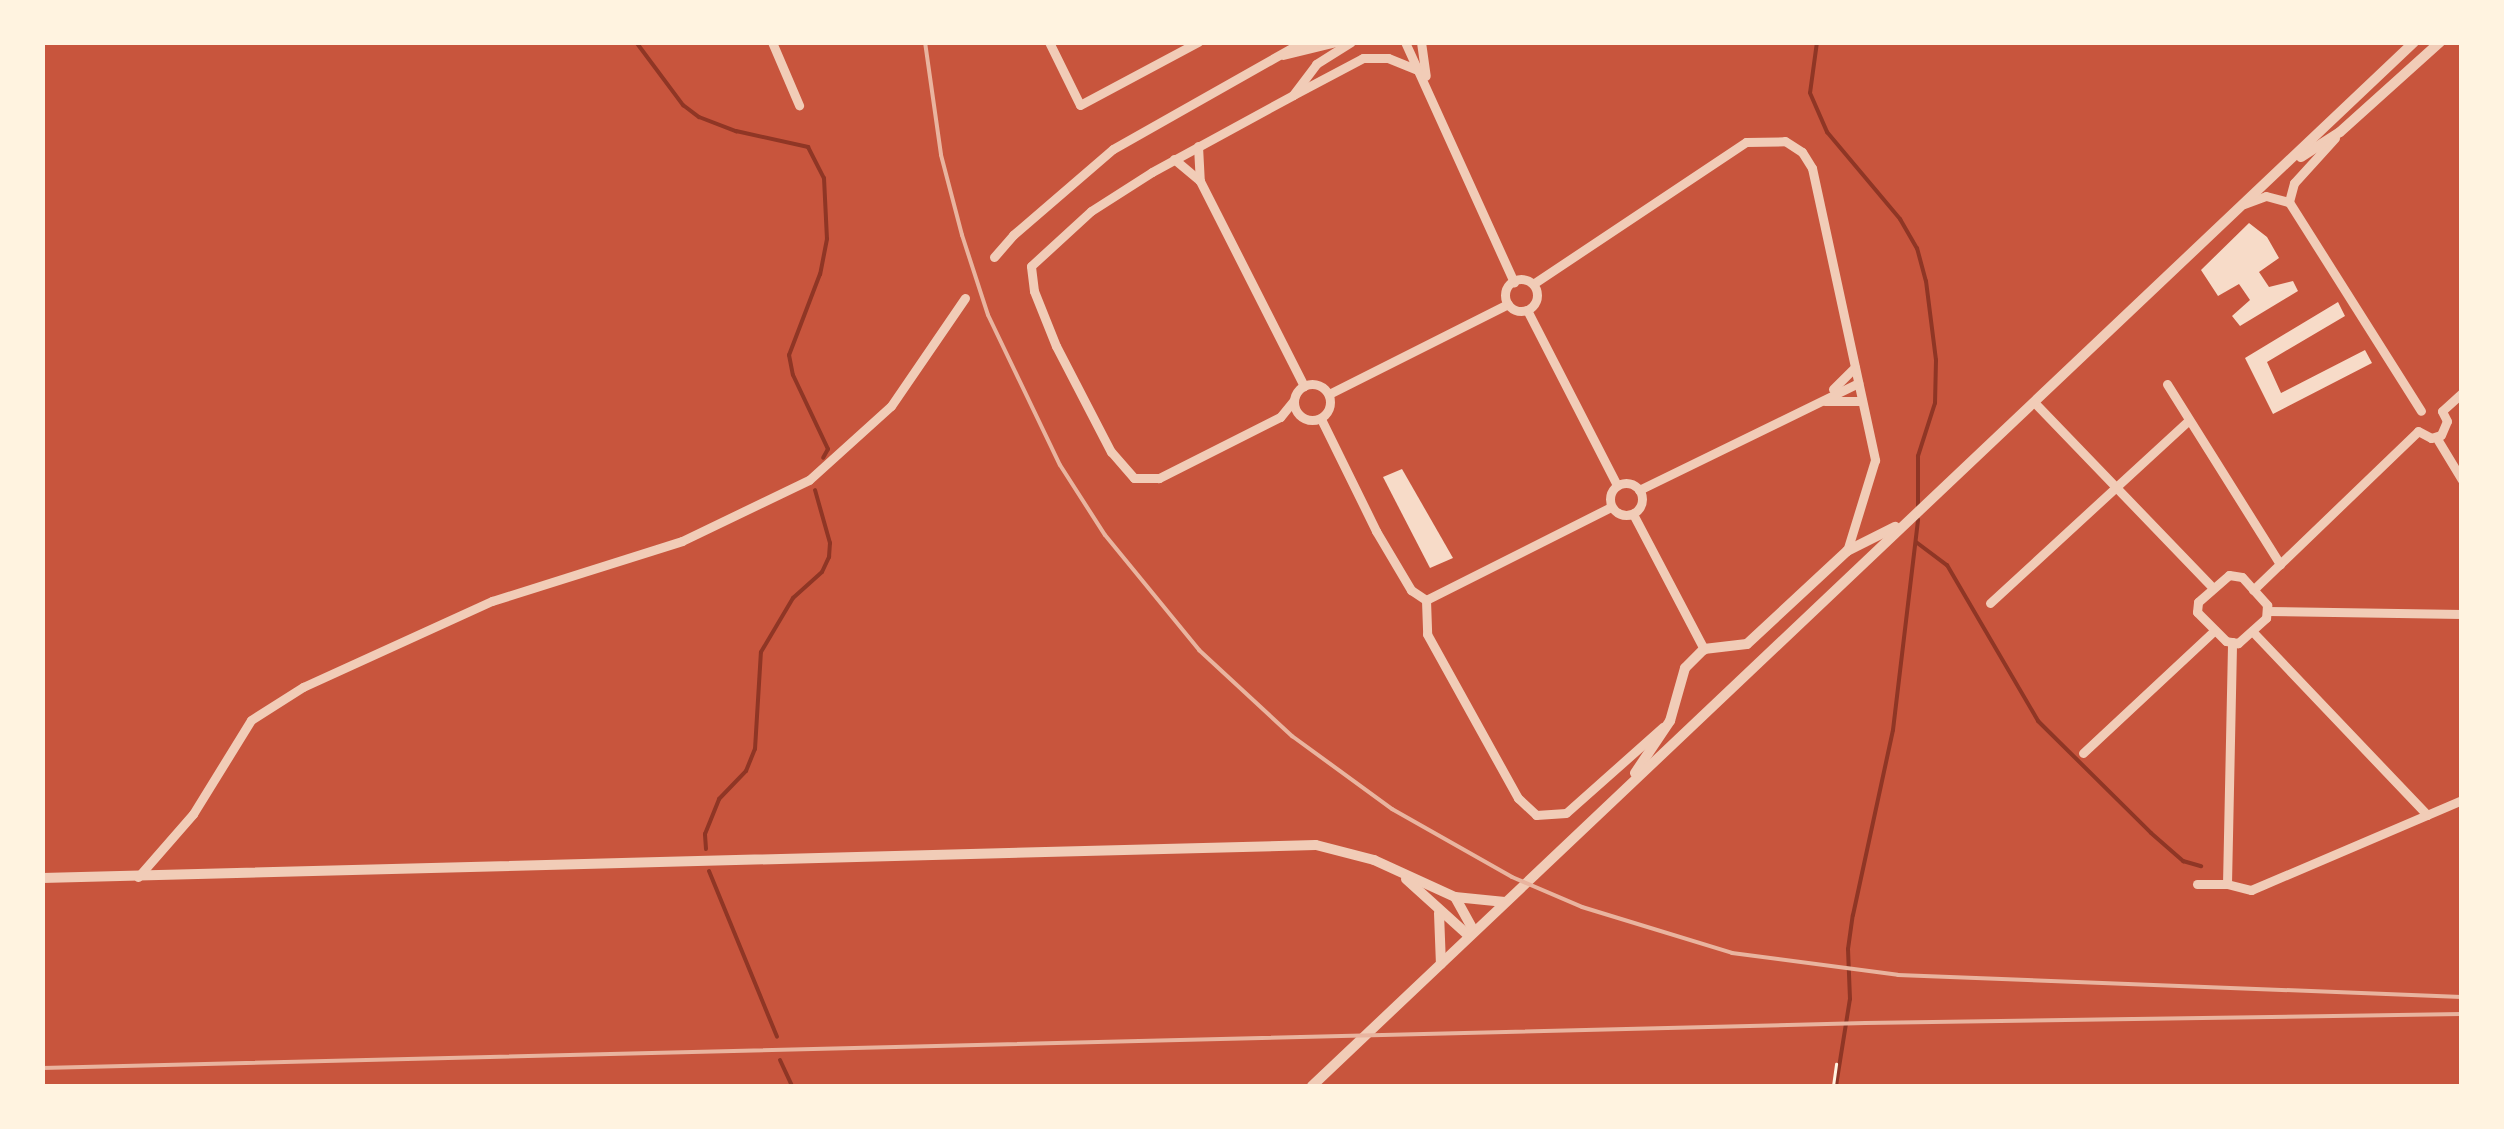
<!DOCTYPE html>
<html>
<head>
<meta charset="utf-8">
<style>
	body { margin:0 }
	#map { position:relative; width:2504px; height:1129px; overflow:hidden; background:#c8553d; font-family:"PT Sans Narrow",sans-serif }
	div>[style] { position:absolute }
	.stream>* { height:4px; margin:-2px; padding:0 2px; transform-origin:2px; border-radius:2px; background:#8f3625 }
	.building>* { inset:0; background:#f7dbc8 }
	.path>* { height:2.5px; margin:-1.25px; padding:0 1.25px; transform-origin:1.25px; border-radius:1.25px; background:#fff3e0 }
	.minor>* { height:9px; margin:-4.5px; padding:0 4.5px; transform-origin:4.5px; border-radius:4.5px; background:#f1ccb7 }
	.minor>.ring { margin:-4.5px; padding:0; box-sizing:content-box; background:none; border:9px solid #f1ccb7; border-radius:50% }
	.tertiary>* { height:10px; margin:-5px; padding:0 5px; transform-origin:5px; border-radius:5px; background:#f1ccb7 }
	.rail>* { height:4px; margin:-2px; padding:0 2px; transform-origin:2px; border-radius:2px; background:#e9b49f }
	span { translate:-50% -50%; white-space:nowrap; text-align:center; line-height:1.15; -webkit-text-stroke:10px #fff3e0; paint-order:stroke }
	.frame { position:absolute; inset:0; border:45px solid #fff3e0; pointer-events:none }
</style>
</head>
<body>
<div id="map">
	<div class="stream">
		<i style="left:636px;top:42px;width:79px;rotate:53.3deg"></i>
		<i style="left:683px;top:105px;width:20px;rotate:37deg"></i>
		<i style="left:699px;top:117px;width:40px;rotate:21deg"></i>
		<i style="left:736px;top:131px;width:74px;rotate:12.5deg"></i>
		<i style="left:808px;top:147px;width:35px;rotate:63deg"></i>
		<i style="left:824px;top:178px;width:61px;rotate:87.2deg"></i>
		<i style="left:827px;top:239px;width:36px;rotate:101deg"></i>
		<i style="left:820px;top:274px;width:87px;rotate:110.9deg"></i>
		<i style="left:789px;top:355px;width:20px;rotate:79deg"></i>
		<i style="left:793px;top:375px;width:82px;rotate:64.7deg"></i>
		<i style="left:828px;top:449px;width:10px;rotate:119deg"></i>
		<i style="left:1817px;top:42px;width:51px;rotate:97.8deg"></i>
		<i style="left:1810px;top:93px;width:43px;rotate:66.4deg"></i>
		<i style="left:1827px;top:132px;width:114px;rotate:50deg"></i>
		<i style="left:1900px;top:219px;width:34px;rotate:60deg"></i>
		<i style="left:1917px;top:248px;width:34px;rotate:75deg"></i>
		<i style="left:1926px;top:281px;width:80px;rotate:82.8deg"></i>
		<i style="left:1936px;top:360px;width:43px;rotate:91.3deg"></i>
		<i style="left:1935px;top:403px;width:56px;rotate:107.8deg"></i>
		<i style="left:1918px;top:456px;width:53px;rotate:90deg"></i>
		<i style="left:1916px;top:542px;width:39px;rotate:37deg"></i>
		<i style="left:1947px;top:565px;width:181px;rotate:59.7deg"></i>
		<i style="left:2038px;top:721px;width:159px;rotate:44.7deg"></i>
		<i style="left:2151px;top:833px;width:43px;rotate:41.2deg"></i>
		<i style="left:2183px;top:861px;width:19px;rotate:16deg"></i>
		<i style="left:706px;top:849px;width:15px;rotate:-94deg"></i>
		<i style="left:705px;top:834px;width:38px;rotate:-68deg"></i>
		<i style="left:719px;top:799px;width:39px;rotate:-46deg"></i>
		<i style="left:746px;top:771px;width:24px;rotate:-68deg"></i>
		<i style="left:755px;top:749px;width:97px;rotate:-86.5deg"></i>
		<i style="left:761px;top:652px;width:63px;rotate:-59.3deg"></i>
		<i style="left:793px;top:598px;width:39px;rotate:-42deg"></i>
		<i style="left:822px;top:572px;width:17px;rotate:-65deg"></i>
		<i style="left:829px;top:557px;width:14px;rotate:-86deg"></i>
		<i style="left:830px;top:543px;width:55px;rotate:-105.8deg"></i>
		<i style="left:709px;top:871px;width:179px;rotate:67.7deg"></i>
		<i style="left:780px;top:1060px;width:29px;rotate:65deg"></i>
		<i style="left:1836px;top:1086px;width:88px;rotate:-80.9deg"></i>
		<i style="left:1850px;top:999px;width:50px;rotate:-92.3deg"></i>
		<i style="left:1848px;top:949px;width:34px;rotate:-82deg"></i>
		<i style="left:1853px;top:915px;width:189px;rotate:-77.8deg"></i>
		<i style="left:1893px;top:730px;width:212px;rotate:-83.2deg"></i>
	</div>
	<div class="building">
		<i style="clip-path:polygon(2249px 223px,2267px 237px,2279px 258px,2259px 272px,2269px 287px,2293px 281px,2298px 291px,2240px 326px,2232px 316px,2250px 300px,2239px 284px,2218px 296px,2201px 270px)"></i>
		<i style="clip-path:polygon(2338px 302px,2345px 316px,2267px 362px,2281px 393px,2365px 350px,2372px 363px,2273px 414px,2245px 358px)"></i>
		<i style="clip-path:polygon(1402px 469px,1453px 558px,1430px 568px,1383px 477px)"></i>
	</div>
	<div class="path">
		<i style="left:1833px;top:1086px;width:22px;rotate:-82deg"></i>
	</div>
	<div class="minor">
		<i style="left:772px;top:42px;width:69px;rotate:66.8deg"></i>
		<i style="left:1049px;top:42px;width:70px;rotate:63.8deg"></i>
		<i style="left:1080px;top:105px;width:134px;rotate:-28.1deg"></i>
		<i style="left:1405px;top:42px;width:264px;rotate:65.6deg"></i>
		<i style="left:1421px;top:42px;width:34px;rotate:82deg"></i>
		<i style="left:1283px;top:55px;width:55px;rotate:-13.8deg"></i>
		<i style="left:1295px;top:94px;width:77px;rotate:-27.9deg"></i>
		<i style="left:1363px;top:58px;width:25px"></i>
		<i style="left:1388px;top:58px;width:32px;rotate:22deg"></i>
		<i style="left:2335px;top:138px;width:61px;rotate:132.3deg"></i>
		<i style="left:2294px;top:183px;width:20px;rotate:105deg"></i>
		<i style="left:2289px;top:202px;width:247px;rotate:57.7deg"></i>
		<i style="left:1198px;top:146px;width:35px;rotate:87deg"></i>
		<i style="left:1200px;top:181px;width:230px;rotate:63.1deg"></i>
		<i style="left:1174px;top:159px;width:34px;rotate:40deg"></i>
		<i style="left:2244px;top:204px;width:23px;rotate:-20deg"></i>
		<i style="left:2266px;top:196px;width:24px;rotate:15deg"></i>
		<i style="left:994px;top:257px;width:29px;rotate:-49deg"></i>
		<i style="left:1013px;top:235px;width:132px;rotate:-40.7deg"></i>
		<i style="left:1113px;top:149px;width:211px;rotate:-29.5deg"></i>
		<i style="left:1297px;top:45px;width:22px;rotate:-8deg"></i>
		<i class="ring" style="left:1505px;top:279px;width:23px;height:23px"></i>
		<i style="left:1533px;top:284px;width:256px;rotate:-33.7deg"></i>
		<i style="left:1746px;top:142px;width:39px;rotate:-1deg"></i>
		<i style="left:1785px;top:141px;width:20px;rotate:33deg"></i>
		<i style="left:1802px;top:152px;width:19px;rotate:58deg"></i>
		<i style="left:1812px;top:168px;width:299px;rotate:77.8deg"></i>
		<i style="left:1875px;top:460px;width:95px;rotate:107.1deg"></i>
		<i style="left:1527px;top:310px;width:197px;rotate:62.8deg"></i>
		<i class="ring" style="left:1294px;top:384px;width:27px;height:27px"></i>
		<i style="left:2167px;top:384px;width:213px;rotate:57.9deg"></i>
		<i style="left:1833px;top:389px;width:31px;rotate:-45deg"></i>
		<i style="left:1329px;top:394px;width:200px;rotate:-26.7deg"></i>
		<i style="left:1294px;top:400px;width:22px;rotate:129deg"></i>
		<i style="left:1280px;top:417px;width:136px;rotate:153.2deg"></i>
		<i style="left:1159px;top:478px;width:25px;rotate:180deg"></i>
		<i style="left:1134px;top:478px;width:35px;rotate:-131deg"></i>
		<i style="left:1111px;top:452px;width:119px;rotate:-117.4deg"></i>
		<i style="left:1056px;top:346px;width:59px;rotate:-111.8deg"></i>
		<i style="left:1034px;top:291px;width:25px;rotate:-97deg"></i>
		<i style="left:1031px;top:266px;width:81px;rotate:-42.5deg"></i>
		<i style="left:1091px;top:211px;width:72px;rotate:-32.6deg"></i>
		<i style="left:1152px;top:172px;width:161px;rotate:-28.6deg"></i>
		<i style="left:1293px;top:95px;width:39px;rotate:-53deg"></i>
		<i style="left:1316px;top:64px;width:41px;rotate:-32.2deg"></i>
		<i style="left:1825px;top:401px;width:37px"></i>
		<i style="left:2034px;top:402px;width:258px;rotate:46.1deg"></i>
		<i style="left:2442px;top:411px;width:27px;rotate:-42deg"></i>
		<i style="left:1321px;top:419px;width:125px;rotate:63.8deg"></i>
		<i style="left:1376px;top:531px;width:69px;rotate:59.3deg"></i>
		<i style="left:1411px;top:590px;width:18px;rotate:34deg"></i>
		<i style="left:2418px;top:431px;width:15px;rotate:28deg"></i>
		<i style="left:2431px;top:438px;width:10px;rotate:-17deg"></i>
		<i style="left:2441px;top:435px;width:15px;rotate:-67deg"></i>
		<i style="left:2447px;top:421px;width:11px;rotate:-117deg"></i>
		<i style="left:2436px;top:437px;width:50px;rotate:58.8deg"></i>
		<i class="ring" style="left:1610px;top:483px;width:23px;height:23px"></i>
		<i style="left:1639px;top:490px;width:244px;rotate:-26deg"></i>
		<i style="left:1633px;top:514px;width:153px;rotate:62.3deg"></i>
		<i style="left:2229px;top:575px;width:13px;rotate:9deg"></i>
		<i style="left:2242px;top:577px;width:38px;rotate:48deg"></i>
		<i style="left:2267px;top:605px;width:13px;rotate:94deg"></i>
		<i style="left:2266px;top:618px;width:38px;rotate:138deg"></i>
		<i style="left:2238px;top:643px;width:12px;rotate:-171deg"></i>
		<i style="left:2226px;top:641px;width:41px;rotate:-135deg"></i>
		<i style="left:2197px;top:612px;width:10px;rotate:-84deg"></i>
		<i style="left:2198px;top:602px;width:41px;rotate:-41.1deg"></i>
		<i style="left:2253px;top:590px;width:229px;rotate:-43.9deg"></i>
		<i style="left:1426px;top:600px;width:34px;rotate:88deg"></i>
		<i style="left:1427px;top:634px;width:188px;rotate:61deg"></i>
		<i style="left:1518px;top:798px;width:25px;rotate:43deg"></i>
		<i style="left:1536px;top:815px;width:30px;rotate:-4deg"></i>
		<i style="left:1566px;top:813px;width:130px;rotate:-41.6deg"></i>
		<i style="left:1426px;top:600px;width:207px;rotate:-26.7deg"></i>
		<i style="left:1990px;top:603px;width:270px;rotate:-42.6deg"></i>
		<i style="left:2267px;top:611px;width:195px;rotate:0.9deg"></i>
		<i style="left:2252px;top:631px;width:254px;rotate:46.4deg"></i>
		<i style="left:2083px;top:753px;width:180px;rotate:-43deg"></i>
		<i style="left:138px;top:877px;width:84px;rotate:-48.9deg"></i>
		<i style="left:193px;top:814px;width:110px;rotate:-58.3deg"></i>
		<i style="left:251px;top:720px;width:62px;rotate:-32.4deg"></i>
		<i style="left:303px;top:687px;width:208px;rotate:-24.5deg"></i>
		<i style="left:492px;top:601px;width:199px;rotate:-17.5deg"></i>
		<i style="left:682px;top:541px;width:141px;rotate:-25.7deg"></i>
		<i style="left:809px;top:480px;width:110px;rotate:-42.1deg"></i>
		<i style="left:891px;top:406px;width:131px;rotate:-55.6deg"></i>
		<i style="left:2197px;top:884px;width:30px"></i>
		<i style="left:2227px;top:884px;width:25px;rotate:14deg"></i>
		<i style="left:2251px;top:890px;width:229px;rotate:-23.1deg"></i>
		<i style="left:2227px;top:884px;width:242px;rotate:-88.8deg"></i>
	</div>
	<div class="tertiary">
		<i style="left:2301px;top:157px;width:46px;rotate:-32.7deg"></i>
		<i style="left:2340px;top:132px;width:135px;rotate:-42deg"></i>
		<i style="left:1635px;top:773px;width:63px;rotate:-56.1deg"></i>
		<i style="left:1670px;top:721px;width:55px;rotate:-74.2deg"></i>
		<i style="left:1685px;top:668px;width:27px;rotate:-45deg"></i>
		<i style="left:1704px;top:649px;width:43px;rotate:-6.6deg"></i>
		<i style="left:1747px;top:644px;width:137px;rotate:-42.9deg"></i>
		<i style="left:1847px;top:551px;width:54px;rotate:-26.6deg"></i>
		<i style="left:42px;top:878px;width:1274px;rotate:-1.48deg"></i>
		<i style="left:1316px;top:845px;width:60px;rotate:14.5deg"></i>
		<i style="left:1374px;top:860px;width:89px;rotate:24.6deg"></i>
		<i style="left:1455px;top:897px;width:50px;rotate:5.7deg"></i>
		<i style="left:1406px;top:879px;width:85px;rotate:42.1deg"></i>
		<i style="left:1455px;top:897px;width:39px;rotate:61deg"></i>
		<i style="left:1439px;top:913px;width:51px;rotate:87.8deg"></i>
		<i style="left:1312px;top:1086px;width:1518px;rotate:-43.45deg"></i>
	</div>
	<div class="rail">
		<i style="left:925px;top:42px;width:114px;rotate:81.9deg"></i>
		<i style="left:941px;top:155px;width:83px;rotate:75.3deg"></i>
		<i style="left:962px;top:235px;width:84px;rotate:72deg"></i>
		<i style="left:988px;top:315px;width:166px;rotate:64.4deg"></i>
		<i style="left:1060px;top:465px;width:83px;rotate:57.3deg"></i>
		<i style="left:1105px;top:535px;width:149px;rotate:50.7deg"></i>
		<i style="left:1199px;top:650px;width:127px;rotate:42.8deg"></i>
		<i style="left:1292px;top:736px;width:124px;rotate:36.1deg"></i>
		<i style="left:1392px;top:809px;width:138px;rotate:29.5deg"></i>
		<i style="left:1512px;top:877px;width:76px;rotate:23.2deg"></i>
		<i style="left:1582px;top:907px;width:157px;rotate:17deg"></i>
		<i style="left:1732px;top:953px;width:167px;rotate:7.5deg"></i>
		<i style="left:1898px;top:975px;width:564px;rotate:2.23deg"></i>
		<i style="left:42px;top:1068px;width:1824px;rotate:-1.41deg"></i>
		<i style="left:1865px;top:1023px;width:597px;rotate:-0.86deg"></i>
	</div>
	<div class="frame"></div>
</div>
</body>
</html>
